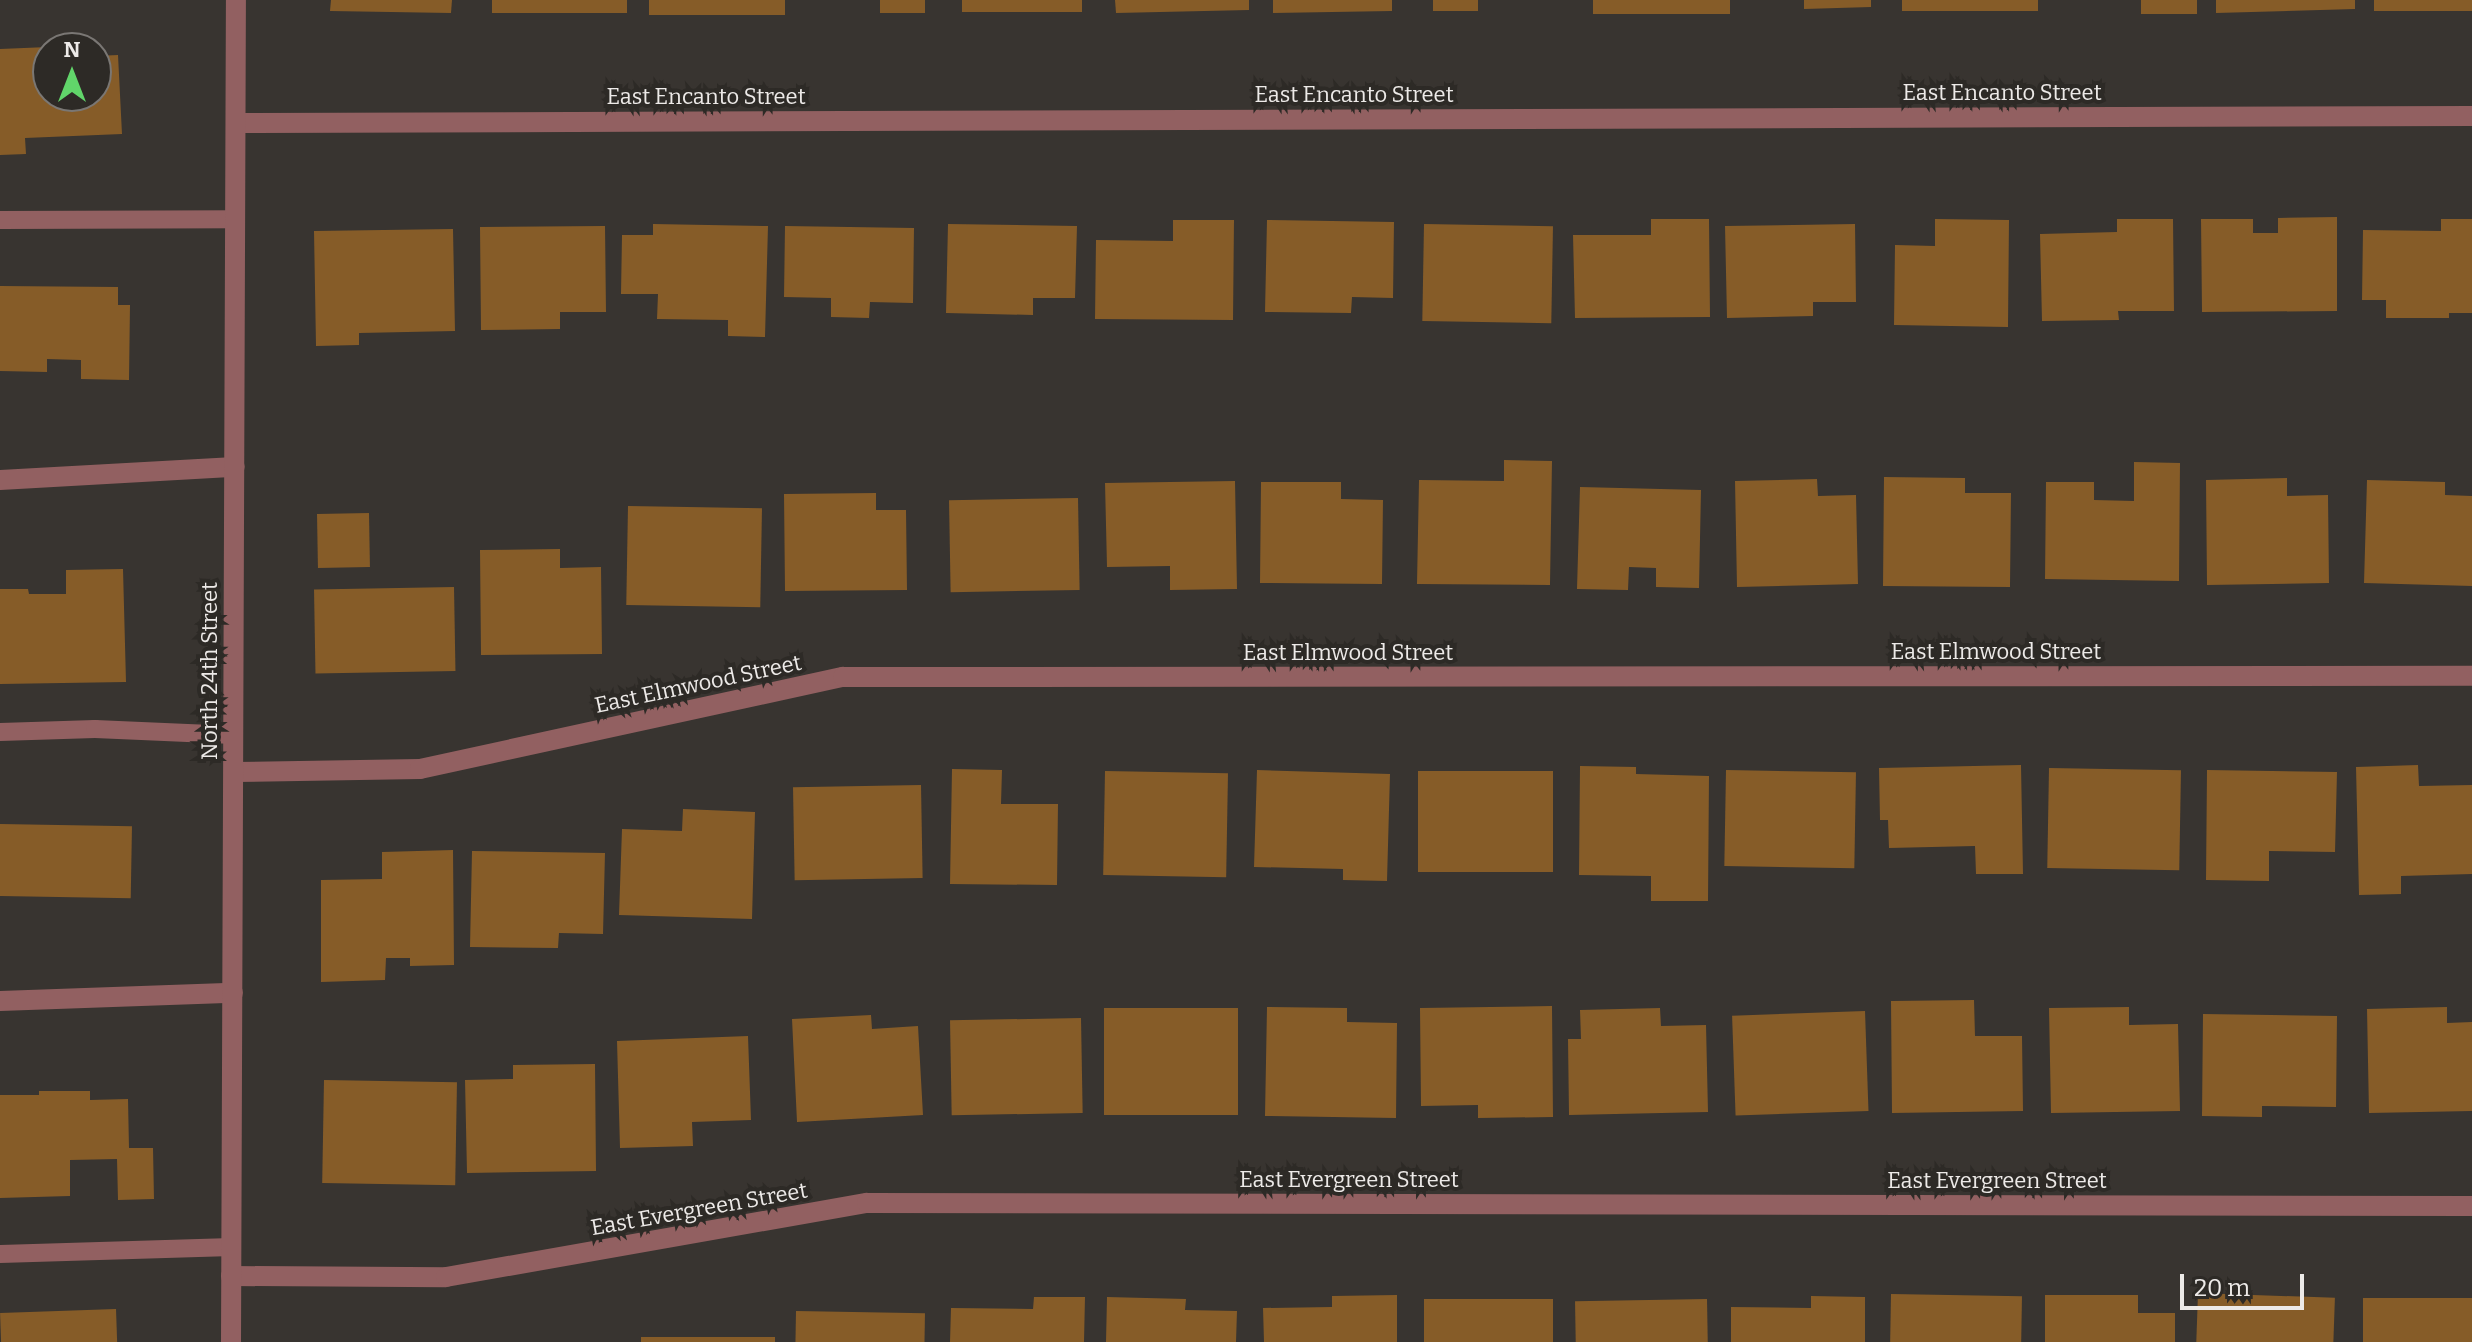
<!DOCTYPE html>
<html>
<head>
<meta charset="utf-8">
<style>
	body { margin:0 }
	#map { position:relative; width:2472px; height:1342px; overflow:hidden; background:#383430; font-family:Bitter,serif }
	div>[style] { position:absolute }
	.building>* { inset:0; background:#865c28; transform-origin:0 0 }
	.lane>* { height:18px; margin:-9px; padding:0 9px; transform-origin:9px; border-radius:9px; background:#926061 }
	.street>* { height:20px; margin:-10px; padding:0 10px; transform-origin:10px; border-radius:10px; background:#926061 }
	span { translate:-50% -50%; white-space:nowrap; text-align:center; line-height:1.15; -webkit-text-stroke:8px #2d2a26; paint-order:stroke }
	.street-label { font-size:22px; color:#edeae8 }
	.north { position:absolute; left:32px; top:32px; width:80px; height:80px; box-sizing:border-box; background:#2d2a26; border:2px solid #7a7774; border-radius:50%; rotate:0deg; font-size:22px; font-weight:700; line-height:32px; text-align:center; color:#edeae8 }
	.north::after { content:''; display:block; margin:auto; width:28px; height:36px; background:#61d56a; clip-path:polygon(50% 0,100% 100%,50% 72%,0 100%) }
	.scale { position:absolute; left:2180px; top:1274px; width:124px; height:36px; box-sizing:border-box; border:4px solid #edeae8; border-top:0; padding-left:10px; font-size:24px; line-height:28px; white-space:nowrap; color:#edeae8; -webkit-text-stroke:6px #2d2a26; paint-order:stroke }
</style>
</head>
<body>
<div id="map">
	<div class="building">
		<i style="clip-path:polygon(331px 0,452px 0,451px 13px,330px 11px)"></i>
		<i style="left:492px;top:0;width:135px;height:13px"></i>
		<i style="left:649px;top:0;width:136px;height:15px"></i>
		<i style="left:880px;top:0;width:45px;height:13px"></i>
		<i style="left:962px;top:0;width:120px;height:12px"></i>
		<i style="clip-path:polygon(1115px 0,1249px 0,1249px 10px,1116px 13px)"></i>
		<i style="clip-path:polygon(1273px 0,1392px 0,1392px 11px,1273px 13px)"></i>
		<i style="left:1433px;top:0;width:45px;height:11px"></i>
		<i style="left:1593px;top:0;width:137px;height:14px"></i>
		<i style="clip-path:polygon(1804px 0,1871px 0,1871px 7px,1804px 9px)"></i>
		<i style="left:1902px;top:0;width:136px;height:11px"></i>
		<i style="left:2141px;top:0;width:56px;height:14px"></i>
		<i style="clip-path:polygon(2216px 0,2355px 0,2355px 9px,2216px 13px)"></i>
		<i style="left:2374px;top:0;width:98px;height:11px"></i>
		<i style="clip-path:polygon(48px 47px,48px 96px,96px 96px,96px 56px,118px 55px,122px 134px,25px 138px,26px 154px,0 155px,0 49px)"></i>
		<i style="clip-path:polygon(2337px 217px,2337px 311px,2202px 312px,2201px 219px,2253px 219px,2253px 233px,2278px 233px,2278px 218px)"></i>
		<i style="clip-path:polygon(1651px 219px,1709px 219px,1710px 317px,1575px 318px,1573px 235px,1651px 235px)"></i>
		<i style="clip-path:polygon(1935px 219px,2009px 220px,2008px 327px,1894px 325px,1895px 245px,1935px 246px)"></i>
		<i style="clip-path:polygon(2117px 219px,2173px 219px,2174px 311px,2118px 311px,2119px 320px,2042px 321px,2040px 234px,2117px 232px)"></i>
		<i style="clip-path:polygon(2441px 219px,2472px 219px,2472px 313px,2449px 313px,2449px 318px,2386px 318px,2386px 300px,2362px 300px,2363px 230px,2441px 231px)"></i>
		<i style="clip-path:polygon(1173px 220px,1234px 220px,1233px 320px,1095px 319px,1096px 240px,1173px 241px)"></i>
		<i style="clip-path:polygon(1267px 220px,1394px 222px,1393px 298px,1352px 297px,1351px 313px,1265px 312px)"></i>
		<i style="clip-path:polygon(653px 224px,768px 226px,765px 337px,728px 336px,728px 320px,657px 319px,658px 294px,621px 294px,622px 235px,653px 235px)"></i>
		<i style="clip-path:polygon(948px 224px,1077px 226px,1075px 298px,1033px 298px,1033px 315px,946px 313px)"></i>
		<i style="left:1424px;top:224px;width:129px;height:97px;rotate:1deg"></i>
		<i style="clip-path:polygon(1855px 224px,1856px 302px,1813px 302px,1813px 316px,1727px 318px,1725px 226px)"></i>
		<i style="clip-path:polygon(605px 226px,606px 312px,560px 312px,560px 329px,481px 330px,480px 227px)"></i>
		<i style="clip-path:polygon(785px 226px,914px 228px,913px 303px,870px 302px,869px 318px,831px 317px,831px 298px,784px 297px)"></i>
		<i style="clip-path:polygon(453px 229px,455px 331px,359px 333px,359px 345px,316px 346px,314px 231px)"></i>
		<i style="clip-path:polygon(0 286px,118px 287px,118px 305px,130px 305px,129px 380px,81px 379px,81px 360px,47px 359px,47px 372px,0 371px)"></i>
		<i style="clip-path:polygon(1504px 460px,1552px 461px,1550px 585px,1417px 584px,1419px 480px,1504px 481px)"></i>
		<i style="clip-path:polygon(2134px 462px,2180px 463px,2179px 581px,2045px 579px,2046px 482px,2094px 482px,2094px 500px,2134px 501px)"></i>
		<i style="clip-path:polygon(1884px 477px,1965px 478px,1965px 493px,2011px 493px,2010px 587px,1883px 586px)"></i>
		<i style="clip-path:polygon(2287px 478px,2287px 496px,2328px 495px,2329px 583px,2207px 585px,2206px 480px)"></i>
		<i style="clip-path:polygon(1817px 479px,1818px 496px,1856px 495px,1858px 584px,1737px 587px,1735px 481px)"></i>
		<i style="clip-path:polygon(2367px 480px,2445px 482px,2445px 495px,2472px 496px,2472px 586px,2364px 583px)"></i>
		<i style="clip-path:polygon(1235px 481px,1237px 589px,1170px 590px,1170px 566px,1107px 567px,1105px 483px)"></i>
		<i style="clip-path:polygon(1261px 482px,1341px 482px,1341px 499px,1383px 500px,1382px 584px,1260px 583px)"></i>
		<i style="clip-path:polygon(1580px 487px,1701px 490px,1699px 588px,1656px 587px,1656px 568px,1629px 567px,1628px 590px,1577px 589px)"></i>
		<i style="clip-path:polygon(876px 493px,876px 510px,906px 510px,907px 590px,785px 591px,784px 494px)"></i>
		<i style="left:1078px;top:498px;width:92px;height:129px;rotate:89deg"></i>
		<i style="left:628px;top:506px;width:134px;height:99px;rotate:1deg"></i>
		<i style="left:369px;top:513px;width:54px;height:52px;rotate:89deg"></i>
		<i style="clip-path:polygon(560px 549px,560px 568px,601px 567px,602px 654px,481px 655px,480px 550px)"></i>
		<i style="clip-path:polygon(123px 569px,126px 682px,0 684px,0 589px,28px 589px,29px 594px,66px 594px,66px 570px)"></i>
		<i style="left:454px;top:587px;width:84px;height:140px;rotate:89deg"></i>
		<i style="clip-path:polygon(2021px 765px,2023px 874px,1976px 874px,1975px 846px,1889px 848px,1888px 820px,1880px 820px,1879px 768px)"></i>
		<i style="clip-path:polygon(2418px 765px,2419px 786px,2472px 785px,2472px 874px,2401px 876px,2401px 894px,2359px 895px,2356px 767px)"></i>
		<i style="clip-path:polygon(1580px 766px,1636px 767px,1636px 774px,1709px 776px,1708px 901px,1651px 901px,1651px 876px,1579px 875px)"></i>
		<i style="left:2049px;top:768px;width:132px;height:100px;rotate:1deg"></i>
		<i style="clip-path:polygon(952px 769px,1002px 770px,1001px 804px,1058px 804px,1057px 885px,950px 884px)"></i>
		<i style="clip-path:polygon(1257px 770px,1390px 774px,1387px 881px,1343px 880px,1343px 869px,1254px 867px)"></i>
		<i style="left:1726px;top:770px;width:130px;height:96px;rotate:1deg"></i>
		<i style="clip-path:polygon(2207px 770px,2337px 772px,2335px 852px,2269px 851px,2269px 881px,2206px 880px)"></i>
		<i style="left:1105px;top:771px;width:123px;height:104px;rotate:1deg"></i>
		<i style="left:1418px;top:771px;width:135px;height:101px"></i>
		<i style="left:921px;top:785px;width:93px;height:128px;rotate:89deg"></i>
		<i style="clip-path:polygon(683px 809px,755px 812px,752px 919px,619px 915px,622px 829px,682px 831px)"></i>
		<i style="left:0;top:824px;width:132px;height:72px;rotate:1deg"></i>
		<i style="clip-path:polygon(453px 850px,454px 965px,410px 966px,410px 958px,386px 958px,385px 980px,321px 982px,321px 880px,382px 879px,382px 852px)"></i>
		<i style="clip-path:polygon(472px 851px,605px 853px,603px 934px,559px 933px,558px 948px,470px 947px)"></i>
		<i style="clip-path:polygon(1974px 1000px,1975px 1036px,2022px 1036px,2023px 1111px,1892px 1113px,1891px 1001px)"></i>
		<i style="clip-path:polygon(1552px 1006px,1553px 1117px,1478px 1118px,1478px 1105px,1421px 1106px,1420px 1008px)"></i>
		<i style="clip-path:polygon(1267px 1007px,1347px 1008px,1347px 1022px,1397px 1023px,1396px 1118px,1265px 1116px)"></i>
		<i style="clip-path:polygon(2129px 1007px,2129px 1025px,2178px 1024px,2180px 1111px,2051px 1113px,2049px 1008px)"></i>
		<i style="clip-path:polygon(2447px 1007px,2447px 1023px,2472px 1022px,2472px 1111px,2369px 1113px,2367px 1009px)"></i>
		<i style="left:1104px;top:1008px;width:134px;height:107px"></i>
		<i style="clip-path:polygon(1660px 1008px,1661px 1026px,1706px 1025px,1708px 1112px,1569px 1115px,1568px 1039px,1581px 1039px,1580px 1010px)"></i>
		<i style="left:1865px;top:1011px;width:100px;height:133px;rotate:88deg"></i>
		<i style="clip-path:polygon(2203px 1014px,2337px 1016px,2336px 1107px,2262px 1106px,2262px 1117px,2202px 1116px)"></i>
		<i style="clip-path:polygon(871px 1015px,872px 1029px,918px 1026px,923px 1115px,797px 1122px,792px 1019px)"></i>
		<i style="left:1081px;top:1018px;width:95px;height:131px;rotate:89deg"></i>
		<i style="clip-path:polygon(748px 1036px,751px 1120px,692px 1122px,693px 1146px,620px 1148px,617px 1041px)"></i>
		<i style="clip-path:polygon(595px 1064px,596px 1171px,467px 1173px,465px 1080px,513px 1079px,513px 1065px)"></i>
		<i style="left:324px;top:1080px;width:133px;height:103px;rotate:1deg"></i>
		<i style="clip-path:polygon(39px 1091px,90px 1091px,90px 1100px,128px 1099px,129px 1148px,153px 1148px,154px 1199px,118px 1200px,117px 1159px,70px 1160px,70px 1196px,0 1198px,0 1095px,39px 1095px)"></i>
		<i style="left:2198px;top:1293px;width:137px;height:49px;rotate:2deg"></i>
		<i style="left:1891px;top:1294px;width:131px;height:48px;rotate:1deg"></i>
		<i style="clip-path:polygon(1397px 1295px,1397px 1342px,1264px 1342px,1263px 1308px,1332px 1307px,1332px 1296px)"></i>
		<i style="clip-path:polygon(2045px 1295px,2138px 1295px,2138px 1313px,2175px 1313px,2175px 1342px,2045px 1342px)"></i>
		<i style="clip-path:polygon(1811px 1296px,1865px 1297px,1865px 1342px,1731px 1342px,1731px 1307px,1811px 1308px)"></i>
		<i style="clip-path:polygon(1034px 1297px,1085px 1297px,1084px 1342px,950px 1342px,951px 1308px,1033px 1309px)"></i>
		<i style="clip-path:polygon(1107px 1297px,1186px 1299px,1185px 1310px,1237px 1311px,1236px 1342px,1106px 1342px)"></i>
		<i style="left:2472px;top:1298px;width:44px;height:109px;rotate:90deg"></i>
		<i style="left:1424px;top:1299px;width:129px;height:43px"></i>
		<i style="left:1707px;top:1299px;width:43px;height:132px;rotate:89deg"></i>
		<i style="left:116px;top:1309px;width:33px;height:116px;rotate:88deg"></i>
		<i style="left:796px;top:1311px;width:129px;height:31px;rotate:1deg"></i>
		<i style="left:641px;top:1337px;width:134px;height:5px"></i>
	</div>
	<div class="lane">
		<i style="left:0;top:220px;width:236px;rotate:-0.2deg"></i>
		<i style="left:0;top:732px;width:95px;rotate:-1.8deg"></i>
		<i style="left:95px;top:729px;width:139px;rotate:2.5deg"></i>
		<i style="left:0;top:1254px;width:232px;rotate:-1.7deg"></i>
	</div>
	<div class="street">
		<i style="left:236px;top:123px;width:2236px;rotate:-0.18deg"></i>
		<i style="left:0;top:480px;width:235px;rotate:-3.2deg"></i>
		<i style="left:234px;top:772px;width:186px;rotate:-0.9deg"></i>
		<i style="left:420px;top:769px;width:433px;rotate:-12.3deg"></i>
		<i style="left:843px;top:677px;width:1629px;rotate:-0.04deg"></i>
		<i style="left:0;top:1001px;width:233px;rotate:-2deg"></i>
		<i style="left:231px;top:1276px;width:215px;rotate:0.3deg"></i>
		<i style="left:446px;top:1277px;width:427px;rotate:-10deg"></i>
		<i style="left:867px;top:1203px;width:1605px;rotate:0.11deg"></i>
		<i style="left:231px;top:1342px;width:1342px;rotate:-89.79deg"></i>
	</div>
	<div class="street-label">
		<span style="left:2002px;top:93px">East Encanto Street</span>
		<span style="left:1354px;top:95px">East Encanto Street</span>
		<span style="left:706px;top:97px">East Encanto Street</span>
		<span style="left:1996px;top:652px">East Elmwood Street</span>
		<span style="left:1348px;top:653px">East Elmwood Street</span>
		<span style="left:210px;top:671px;rotate:-90deg">North 24th Street</span>
		<span style="left:698px;top:684px;rotate:-12deg">East Elmwood Street</span>
		<span style="left:1349px;top:1180px">East Evergreen Street</span>
		<span style="left:1997px;top:1181px">East Evergreen Street</span>
		<span style="left:699px;top:1209px;rotate:-10deg">East Evergreen Street</span>
	</div>
	<div class="north">N</div>
	<div class="scale">20 m</div>
</div>
</body>
</html>
